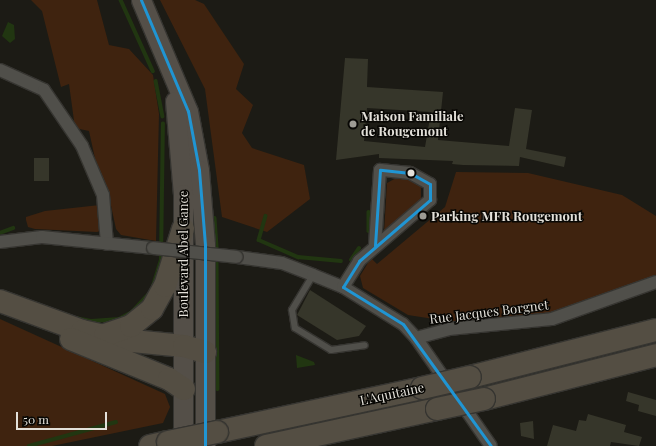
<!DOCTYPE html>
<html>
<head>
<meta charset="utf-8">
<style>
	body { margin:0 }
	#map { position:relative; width:656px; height:446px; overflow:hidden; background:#1c1b15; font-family:"Playfair Display",serif }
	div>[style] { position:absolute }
	.green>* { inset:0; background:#3f230f }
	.water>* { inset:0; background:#213611 }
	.stream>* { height:3.5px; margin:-1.75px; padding:0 1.75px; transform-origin:1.75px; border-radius:1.75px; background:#213611 }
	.building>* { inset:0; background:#36362a; transform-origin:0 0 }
	.roads { filter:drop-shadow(1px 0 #363531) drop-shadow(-1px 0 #363531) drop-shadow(0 1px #363531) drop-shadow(0 -1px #363531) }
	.lane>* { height:6px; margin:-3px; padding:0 3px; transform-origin:3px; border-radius:3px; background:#504f4a }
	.street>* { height:12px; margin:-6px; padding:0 6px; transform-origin:6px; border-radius:6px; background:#504f4a }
	.primary>* { height:19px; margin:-9.5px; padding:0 9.5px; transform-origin:9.5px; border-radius:9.5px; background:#544f48 }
	.highway>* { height:22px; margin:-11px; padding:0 11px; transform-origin:11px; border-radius:11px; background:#544e43 }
	.bridges { filter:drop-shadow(1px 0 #363531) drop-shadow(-1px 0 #363531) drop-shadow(0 1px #363531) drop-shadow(0 -1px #363531) }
	.street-bridge>* { height:12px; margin:-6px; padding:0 6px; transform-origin:6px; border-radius:6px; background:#504f4a }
	.highway-bridge>* { height:22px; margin:-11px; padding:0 11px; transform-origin:11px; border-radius:11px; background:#544e43 }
	.bus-1>* { height:3px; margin:-1.5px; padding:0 1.5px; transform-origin:1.5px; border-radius:1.5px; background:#2095d3 }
	.dots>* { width:11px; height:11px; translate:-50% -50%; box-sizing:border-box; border:2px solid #080704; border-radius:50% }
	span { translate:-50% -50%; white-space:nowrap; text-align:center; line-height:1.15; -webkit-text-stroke:3px #080704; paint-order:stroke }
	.poi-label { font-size:13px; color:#e3e0d9; font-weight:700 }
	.left { translate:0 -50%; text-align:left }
	.street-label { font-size:13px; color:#e3e0d9 }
	.scale { position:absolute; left:16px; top:412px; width:91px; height:18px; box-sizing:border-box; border:2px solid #e3e0d9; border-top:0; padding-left:5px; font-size:12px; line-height:14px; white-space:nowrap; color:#e3e0d9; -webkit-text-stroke:3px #080704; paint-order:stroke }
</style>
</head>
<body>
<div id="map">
	<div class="green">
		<i style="clip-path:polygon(31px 0,97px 0,109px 45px,129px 49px,153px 75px,159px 114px,156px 241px,121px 235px,116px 229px,107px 187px,96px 163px,89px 131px,75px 128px,69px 84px,61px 87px,42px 11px)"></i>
		<i style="clip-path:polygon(160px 0,195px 0,204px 4px,244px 64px,236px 89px,253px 105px,242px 133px,252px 148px,304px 165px,310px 199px,267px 232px,222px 217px,205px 89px)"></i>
		<i style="clip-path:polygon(456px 172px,528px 173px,622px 195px,656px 216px,656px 275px,552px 313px,509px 320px,453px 322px,408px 315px,363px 288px,360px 276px,371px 258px,377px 264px,445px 207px)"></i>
		<i style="clip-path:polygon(400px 176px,421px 184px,421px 200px,384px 233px,387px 183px)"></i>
		<i style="clip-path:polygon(100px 205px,100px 231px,97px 232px,35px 229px,28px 227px,26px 220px,26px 217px,45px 211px)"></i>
		<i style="clip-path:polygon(0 319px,165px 394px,170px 407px,163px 423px,52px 446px,0 446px)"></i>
	</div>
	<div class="water">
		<i style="clip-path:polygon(8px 22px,14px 25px,15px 39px,10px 43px,2px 36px)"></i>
		<i style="clip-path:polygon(296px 355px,314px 362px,315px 365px,297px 368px)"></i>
	</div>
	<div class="stream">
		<i style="left:121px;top:0;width:78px;rotate:65.7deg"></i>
		<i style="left:156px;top:81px;width:36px;rotate:79deg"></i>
		<i style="left:369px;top:212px;width:19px;rotate:90deg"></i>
		<i style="left:266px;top:216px;width:25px;rotate:106deg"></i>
		<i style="left:259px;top:240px;width:43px;rotate:23.6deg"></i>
		<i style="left:298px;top:257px;width:43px;rotate:5.3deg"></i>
		<i style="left:215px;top:218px;width:29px;rotate:86deg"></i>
		<i style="left:0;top:233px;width:14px;rotate:-21deg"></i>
		<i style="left:351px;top:260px;width:14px;rotate:-56deg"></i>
		<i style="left:217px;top:261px;width:128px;rotate:89.6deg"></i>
		<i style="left:153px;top:286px;width:27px;rotate:-73deg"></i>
		<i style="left:161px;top:260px;width:136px;rotate:-89.2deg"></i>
		<i style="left:76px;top:318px;width:16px;rotate:11deg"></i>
		<i style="left:92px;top:321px;width:27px;rotate:-4deg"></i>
		<i style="left:119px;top:319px;width:15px;rotate:-28deg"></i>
		<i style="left:132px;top:312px;width:23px;rotate:-47deg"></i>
		<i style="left:29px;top:446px;width:90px;rotate:-15.4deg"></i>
	</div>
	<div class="building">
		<i style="clip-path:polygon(evenodd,345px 58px,368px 59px,367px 87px,443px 92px,438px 140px,509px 146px,515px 108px,532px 110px,526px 149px,566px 157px,564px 167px,520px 157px,519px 166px,463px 165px,452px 164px,453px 161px,379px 158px,379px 154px,336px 160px,345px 58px,367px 108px,431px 112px,425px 147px,364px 141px,367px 108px)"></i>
		<i style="left:34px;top:158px;width:15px;height:23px"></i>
		<i style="clip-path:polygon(310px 290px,366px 326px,359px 336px,337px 340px,297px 315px)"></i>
		<i style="clip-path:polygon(628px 392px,656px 400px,656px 416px,638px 411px,639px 405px,626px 401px)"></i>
		<i style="clip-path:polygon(588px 414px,626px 425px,624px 432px,642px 437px,639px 446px,611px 442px,610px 446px,547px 446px,553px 425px,576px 431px,579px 420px,586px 421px)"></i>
		<i style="clip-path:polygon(533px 421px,534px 439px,521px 436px,520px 423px)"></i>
	</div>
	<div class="roads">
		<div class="lane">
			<i style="left:313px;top:275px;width:41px;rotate:121deg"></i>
			<i style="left:292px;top:310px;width:18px;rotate:81deg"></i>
			<i style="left:295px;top:328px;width:42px;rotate:31.4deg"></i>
			<i style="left:331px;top:350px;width:34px;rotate:-8deg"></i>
		</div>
		<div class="street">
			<i style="left:0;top:70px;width:48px;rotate:24.4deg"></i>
			<i style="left:44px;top:90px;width:68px;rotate:55.8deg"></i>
			<i style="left:82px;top:146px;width:53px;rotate:66.8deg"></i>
			<i style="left:103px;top:195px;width:49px;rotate:85.3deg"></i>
			<i style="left:0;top:242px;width:42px;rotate:-6.8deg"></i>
			<i style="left:42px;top:237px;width:112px;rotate:5.7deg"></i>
			<i style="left:237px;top:257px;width:45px;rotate:7.6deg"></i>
			<i style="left:282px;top:263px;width:33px;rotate:21deg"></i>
			<i style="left:313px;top:275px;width:32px;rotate:22deg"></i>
			<i style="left:343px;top:287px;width:70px;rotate:31.7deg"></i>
			<i style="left:403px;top:324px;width:19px;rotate:47deg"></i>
			<i style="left:416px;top:338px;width:131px;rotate:55.2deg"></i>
			<i style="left:343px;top:287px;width:31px;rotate:-58deg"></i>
			<i style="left:359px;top:261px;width:94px;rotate:-40.7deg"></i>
			<i style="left:430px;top:200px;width:16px;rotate:-90deg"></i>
			<i style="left:430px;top:184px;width:23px;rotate:-151deg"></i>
			<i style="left:410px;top:173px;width:30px;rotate:-174deg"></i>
			<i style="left:380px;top:170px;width:76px;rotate:93.8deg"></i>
			<i style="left:416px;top:338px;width:34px;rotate:-15deg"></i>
			<i style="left:449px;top:329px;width:103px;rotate:-5.5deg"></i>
			<i style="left:552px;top:319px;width:110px;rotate:-19.6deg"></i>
		</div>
		<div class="primary">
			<i style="left:141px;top:0;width:121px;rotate:67.1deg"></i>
			<i style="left:188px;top:111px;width:60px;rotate:79.4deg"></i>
			<i style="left:199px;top:170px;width:75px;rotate:85.4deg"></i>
			<i style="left:205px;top:245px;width:201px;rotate:90deg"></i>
			<i style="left:175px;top:101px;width:93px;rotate:85.1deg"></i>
			<i style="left:183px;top:194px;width:252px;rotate:90deg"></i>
		</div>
		<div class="highway">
			<i style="left:0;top:301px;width:87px;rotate:20.1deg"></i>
			<i style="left:82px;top:331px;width:41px;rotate:12.7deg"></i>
			<i style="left:122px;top:340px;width:62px;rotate:5.5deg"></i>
			<i style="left:184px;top:346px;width:22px;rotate:16deg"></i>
			<i style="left:105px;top:335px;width:28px;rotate:-19deg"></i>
			<i style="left:131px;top:326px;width:27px;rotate:-39deg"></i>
			<i style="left:152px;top:309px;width:26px;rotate:-61deg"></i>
			<i style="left:165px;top:286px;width:60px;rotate:-72.5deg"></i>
			<i style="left:71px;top:339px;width:106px;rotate:22.2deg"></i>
			<i style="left:169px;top:379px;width:18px;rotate:34deg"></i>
			<i style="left:470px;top:377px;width:192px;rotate:-14.2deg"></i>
			<i style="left:484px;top:399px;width:178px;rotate:-14.3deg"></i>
			<i style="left:217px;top:432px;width:210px;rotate:-12.1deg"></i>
			<i style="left:150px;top:446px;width:18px;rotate:-13deg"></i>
			<i style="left:266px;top:446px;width:175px;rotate:-12.2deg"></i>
		</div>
	</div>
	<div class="bridges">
		<div class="street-bridge">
			<i style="left:153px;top:248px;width:84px;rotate:6.1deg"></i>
		</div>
		<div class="highway-bridge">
			<i style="left:422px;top:388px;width:49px;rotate:-12.9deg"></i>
			<i style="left:437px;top:409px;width:48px;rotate:-12deg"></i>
			<i style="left:168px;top:442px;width:50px;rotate:-11.5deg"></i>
		</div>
	</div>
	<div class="bus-1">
		<i style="left:141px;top:0;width:121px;rotate:67.1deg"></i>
		<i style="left:188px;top:111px;width:60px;rotate:79.4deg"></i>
		<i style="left:199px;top:170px;width:75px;rotate:85.4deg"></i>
		<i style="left:205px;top:245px;width:201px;rotate:90deg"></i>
		<i style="left:343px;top:287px;width:31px;rotate:-58deg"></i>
		<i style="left:359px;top:261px;width:94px;rotate:-40.7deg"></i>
		<i style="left:430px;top:200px;width:16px;rotate:-90deg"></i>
		<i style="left:430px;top:184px;width:23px;rotate:-151deg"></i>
		<i style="left:410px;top:173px;width:30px;rotate:-174deg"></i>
		<i style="left:380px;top:170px;width:76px;rotate:93.8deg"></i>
		<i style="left:343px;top:287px;width:70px;rotate:31.7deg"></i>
		<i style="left:403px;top:324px;width:150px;rotate:54.2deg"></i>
	</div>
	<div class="dots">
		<i style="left:353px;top:124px;background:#9d9b94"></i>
		<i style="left:411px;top:173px;background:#e3e0d9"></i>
		<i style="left:423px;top:216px;background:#9d9b94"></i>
	</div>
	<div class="poi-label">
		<span class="left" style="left:361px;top:124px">Maison Familiale<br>de Rougemont</span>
		<span class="left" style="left:431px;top:216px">Parking MFR Rougemont</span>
	</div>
	<div class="street-label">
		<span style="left:183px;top:254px;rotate:-90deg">Boulevard Abel Gance</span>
		<span style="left:489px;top:312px;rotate:-7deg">Rue Jacques Borgnet</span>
		<span style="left:392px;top:394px;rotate:-12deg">L'Aquitaine</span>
	</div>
	<div class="scale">50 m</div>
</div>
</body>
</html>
